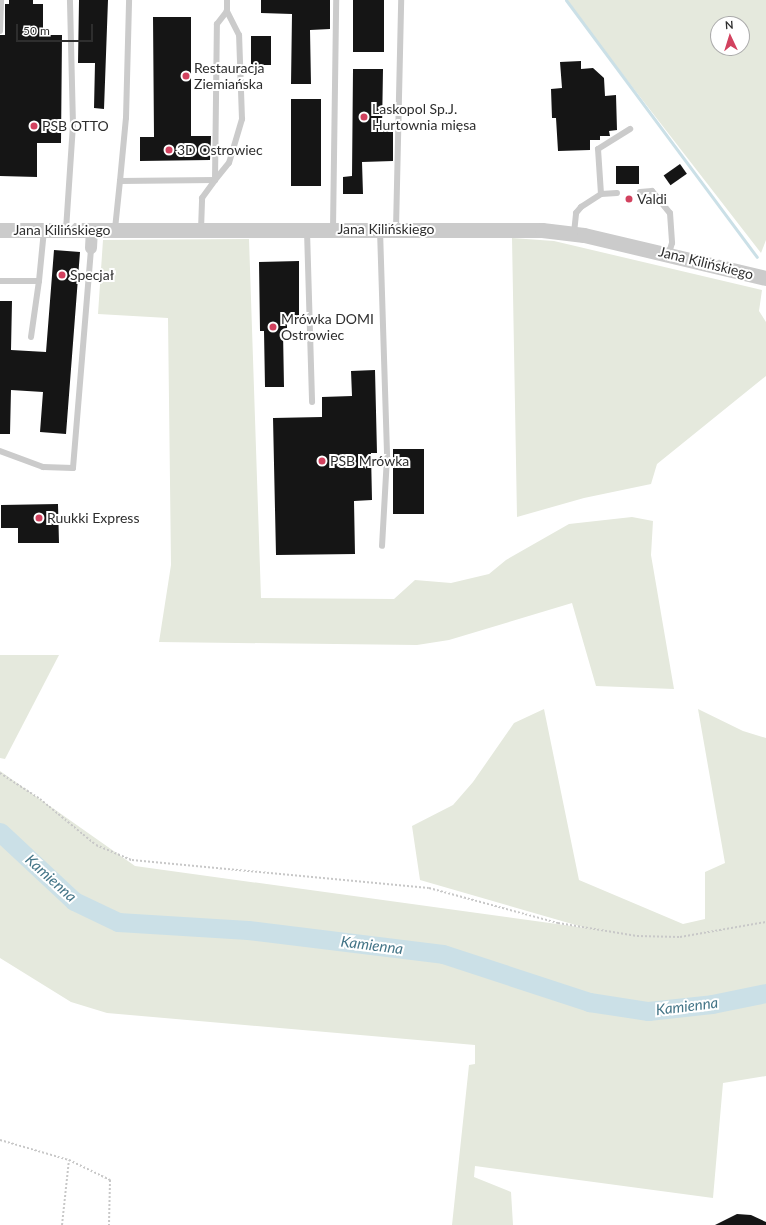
<!DOCTYPE html>
<meta charset="utf-8">
<style>
body{margin:0}
#map{position:relative;width:766px;height:1225px;overflow:hidden;background:#fff;font-family:Lato,sans-serif}
div>[style]{position:absolute}
.green>*{inset:0;background:#e5e9dd}
.stream>*{height:3px;margin:-1.5px;padding:0 1.5px;transform-origin:1.5px;border-radius:1.5px;background:#cbe0e7}
.river>*{height:19px;margin:-9.5px;padding:0 9.5px;transform-origin:9.5px;border-radius:9.5px;background:#cbe0e7}
.building>*{inset:0;background:#151515;transform-origin:0 0}
.path>*{height:2px;margin-top:-1px;transform-origin:0;background:repeating-linear-gradient(90deg,#c8c8c8 0 2px,transparent 0 4px)}
.service>*{height:6px;margin:-3px;padding:0 3px;transform-origin:3px;border-radius:3px;background:#cbcbcb}
.minor>*{height:12px;margin:-6px;padding:0 6px;transform-origin:6px;border-radius:6px;background:#cbcbcb}
.tertiary>*{height:15px;margin:-7.5px;padding:0 7.5px;transform-origin:7.5px;border-radius:7.5px;background:#cbcbcb}
.dots>*{width:11px;height:11px;translate:-50% -50%;box-sizing:border-box;border:2px solid #fff;border-radius:50%}
span{translate:-50% -50%;white-space:nowrap;text-align:center;line-height:1.15;-webkit-text-stroke:4px #fff;paint-order:stroke}
.poi-label{font-size:14px;color:#2e2e2e}
.left{translate:0 -50%;text-align:left}
.street-label{font-size:14px;color:#2e2e2e}
.water-label{font-size:15px;color:#447587;font-style:italic}
.north{position:absolute;left:710px;top:16px;width:40px;height:40px;box-sizing:border-box;background:#fff;border:1px solid #ababab;border-radius:50%;rotate:356deg;font-size:11px;font-weight:700;line-height:16px;text-align:center;color:#2e2e2e}
.north::after{content:'';display:block;margin:auto;width:14px;height:18px;background:#d2425f;clip-path:polygon(50% 0,100% 100%,50% 72%,0 100%)}
.scale{position:absolute;left:16px;top:24px;width:77px;height:18px;box-sizing:border-box;border:2px solid #2e2e2e;border-top:0;padding-left:5px;font-size:12px;line-height:14px;white-space:nowrap;color:#2e2e2e;-webkit-text-stroke:3px #fff;paint-order:stroke}
</style>
<div id="map">
<div class="green">
<i style="clip-path:polygon(evenodd,565px 0,766px 0,766px 240px,761px 253px,565px 0,718px 24px,742px 24px,742px 48px,718px 48px,718px 24px)"></i>
<i style="clip-path:polygon(512px 238px,554px 241px,762px 290px,759px 311px,766px 322px,766px 376px,657px 464px,651px 484px,584px 498px,517px 517px)"></i>
<i style="clip-path:polygon(249px 239px,261px 598px,394px 599px,415px 580px,451px 583px,489px 574px,506px 560px,569px 524px,632px 517px,653px 521px,651px 555px,674px 689px,596px 686px,572px 603px,449px 640px,417px 645px,159px 642px,171px 565px,168px 318px,98px 314px,103px 240px)"></i>
<i style="clip-path:polygon(0 655px,59px 655px,5px 759px,0 758px)"></i>
<i style="clip-path:polygon(544px 709px,579px 880px,683px 924px,705px 919px,705px 872px,725px 863px,698px 709px,743px 731px,766px 738px,766px 1076px,723px 1083px,713px 1198px,475px 1166px,474px 1177px,511px 1192px,513px 1225px,452px 1225px,469px 1065px,475px 1064px,475px 1045px,107px 1013px,71px 1002px,0 958px,0 771px,135px 866px,586px 928px,420px 880px,412px 826px,453px 805px,473px 782px,514px 723px)"></i>
</div>
<div class="stream">
<i style="left:566px;top:0;width:320px;rotate:53.4deg"></i>
</div>
<div class="river">
<i style="left:0;top:832px;width:101px;rotate:43deg"></i>
<i style="left:74px;top:901px;width:49px;rotate:25.5deg"></i>
<i style="left:118px;top:922px;width:130px;rotate:3.5deg"></i>
<i style="left:248px;top:930px;width:196px;rotate:7deg"></i>
<i style="left:443px;top:954px;width:154px;rotate:18.2deg"></i>
<i style="left:589px;top:1002px;width:60px;rotate:8.7deg"></i>
<i style="left:648px;top:1011px;width:64px;rotate:-6.2deg"></i>
<i style="left:712px;top:1004px;width:55px;rotate:-11.5deg"></i>
</div>
<div class="building">
<i style="clip-path:polygon(9px 0,33px 0,33px 4px,43px 4px,43px 35px,62px 35px,61px 143px,37px 143px,37px 177px,0 176px,0 35px,5px 35px,5px 4px,9px 4px)"></i>
<i style="clip-path:polygon(79px 0,108px 0,104px 109px,94px 108px,95px 63px,78px 63px)"></i>
<i style="clip-path:polygon(261px 0,330px 0,330px 29px,310px 30px,311px 84px,291px 84px,292px 14px,261px 13px)"></i>
<i style="left:353px;top:0;width:31px;height:52px"></i>
<i style="clip-path:polygon(153px 17px,191px 17px,191px 136px,211px 136px,210px 160px,140px 161px,140px 137px,154px 137px)"></i>
<i style="left:251px;top:36px;width:20px;height:29px"></i>
<i style="clip-path:polygon(581px 61px,581px 69px,593px 68px,604px 78px,605px 96px,616px 95px,617px 130px,609px 131px,610px 136px,600px 136px,600px 140px,590px 140px,590px 150px,558px 151px,556px 118px,552px 118px,551px 89px,562px 88px,560px 62px)"></i>
<i style="clip-path:polygon(353px 69px,383px 69px,382px 130px,393px 130px,393px 161px,362px 162px,363px 194px,343px 194px,343px 177px,352px 176px)"></i>
<i style="left:291px;top:99px;width:30px;height:87px"></i>
<i style="left:680px;top:164px;width:12px;height:20px;rotate:55deg"></i>
<i style="left:616px;top:166px;width:23px;height:18px"></i>
<i style="clip-path:polygon(54px 250px,80px 252px,66px 434px,40px 432px,43px 392px,11px 390px,10px 434px,0 434px,0 301px,12px 301px,11px 350px,46px 352px)"></i>
<i style="clip-path:polygon(299px 261px,299px 317px,287px 317px,287px 331px,283px 331px,284px 387px,265px 387px,264px 331px,260px 331px,259px 262px)"></i>
<i style="clip-path:polygon(375px 370px,377px 453px,371px 453px,372px 500px,354px 501px,355px 554px,276px 555px,273px 418px,322px 417px,322px 397px,352px 396px,351px 371px)"></i>
<i style="left:393px;top:449px;width:31px;height:65px"></i>
<i style="clip-path:polygon(58px 504px,59px 543px,18px 543px,18px 528px,1px 528px,1px 505px)"></i>
<i style="clip-path:polygon(737px 1214px,751px 1215px,766px 1222px,766px 1225px,715px 1225px)"></i>
</div>
<div class="path">
<i style="left:0;top:773px;width:48px;rotate:33deg"></i>
<i style="left:40px;top:799px;width:72px;rotate:39.4deg"></i>
<i style="left:96px;top:845px;width:39px;rotate:23deg"></i>
<i style="left:132px;top:860px;width:298px;rotate:5.4deg"></i>
<i style="left:429px;top:888px;width:134px;rotate:15.2deg"></i>
<i style="left:558px;top:923px;width:80px;rotate:9.3deg"></i>
<i style="left:637px;top:936px;width:43px;rotate:1.3deg"></i>
<i style="left:680px;top:937px;width:87px;rotate:-9.9deg"></i>
<i style="left:0;top:1140px;width:72px;rotate:16.2deg"></i>
<i style="left:69px;top:1160px;width:46px;rotate:26deg"></i>
<i style="left:110px;top:1180px;width:45px;rotate:91.3deg"></i>
<i style="left:62px;top:1225px;width:65px;rotate:-83.9deg"></i>
</div>
<div class="service">
<i style="left:0;top:31px;width:31px;rotate:-88deg"></i>
<i style="left:120px;top:181px;width:63px;rotate:-84.6deg"></i>
<i style="left:126px;top:118px;width:118px;rotate:-88.5deg"></i>
<i style="left:640px;top:192px;width:12px;rotate:-5deg"></i>
<i style="left:652px;top:191px;width:28px;rotate:51deg"></i>
<i style="left:670px;top:213px;width:30px;rotate:86deg"></i>
<i style="left:672px;top:243px;width:10px;rotate:107deg"></i>
<i style="left:601px;top:194px;width:45px;rotate:-93.8deg"></i>
<i style="left:598px;top:149px;width:38px;rotate:-32deg"></i>
<i style="left:115px;top:229px;width:48px;rotate:-84.1deg"></i>
<i style="left:120px;top:181px;width:95px;rotate:-0.6deg"></i>
<i style="left:215px;top:180px;width:22px;rotate:-51deg"></i>
<i style="left:229px;top:163px;width:46px;rotate:-73.5deg"></i>
<i style="left:242px;top:119px;width:84px;rotate:-92deg"></i>
<i style="left:239px;top:35px;width:27px;rotate:-117deg"></i>
<i style="left:333px;top:229px;width:229px;rotate:-89.2deg"></i>
<i style="left:396px;top:229px;width:229px;rotate:-88.7deg"></i>
<i style="left:66px;top:230px;width:105px;rotate:-86.2deg"></i>
<i style="left:73px;top:125px;width:125px;rotate:-91.4deg"></i>
<i style="left:201px;top:230px;width:32px;rotate:-88deg"></i>
<i style="left:202px;top:198px;width:22px;rotate:-54deg"></i>
<i style="left:215px;top:180px;width:156px;rotate:-89.3deg"></i>
<i style="left:217px;top:24px;width:16px;rotate:-52deg"></i>
<i style="left:227px;top:11px;width:11px;rotate:-90deg"></i>
<i style="left:380px;top:230px;width:227px;rotate:88.2deg"></i>
<i style="left:387px;top:457px;width:89px;rotate:93.2deg"></i>
<i style="left:307px;top:231px;width:171px;rotate:88.3deg"></i>
<i style="left:574px;top:233px;width:20px;rotate:-84deg"></i>
<i style="left:576px;top:213px;width:8px;rotate:-50deg"></i>
<i style="left:581px;top:207px;width:24px;rotate:-33deg"></i>
<i style="left:601px;top:194px;width:16px;rotate:-4deg"></i>
<i style="left:0;top:281px;width:39px"></i>
<i style="left:39px;top:281px;width:51px;rotate:-84.4deg"></i>
<i style="left:31px;top:337px;width:57px;rotate:-81.9deg"></i>
<i style="left:0;top:451px;width:46px;rotate:20.4deg"></i>
<i style="left:43px;top:467px;width:30px;rotate:2deg"></i>
<i style="left:73px;top:468px;width:221px;rotate:-85.3deg"></i>
</div>
<div class="minor">
<i style="left:91px;top:248px;width:19px;rotate:-87deg"></i>
</div>
<div class="tertiary">
<i style="left:0;top:230px;width:542px"></i>
<i style="left:542px;top:230px;width:42px;rotate:6.8deg"></i>
<i style="left:584px;top:235px;width:187px;rotate:13.3deg"></i>
</div>
<div class="dots">
<i style="left:186px;top:76px;background:#d2425f"></i>
<i style="left:364px;top:117px;background:#d2425f"></i>
<i style="left:34px;top:126px;background:#d2425f"></i>
<i style="left:169px;top:150px;background:#d2425f"></i>
<i style="left:629px;top:199px;background:#d2425f"></i>
<i style="left:62px;top:275px;background:#d2425f"></i>
<i style="left:273px;top:327px;background:#d2425f"></i>
<i style="left:322px;top:461px;background:#d2425f"></i>
<i style="left:39px;top:518px;background:#d2425f"></i>
</div>
<div class="poi-label">
<span class="left" style="left:194px;top:76px">Restauracja<br>Ziemiańska</span>
<span class="left" style="left:372px;top:117px">Laskopol Sp.J.<br>Hurtownia mięsa</span>
<span class="left" style="left:42px;top:126px">PSB OTTO</span>
<span class="left" style="left:177px;top:150px">3D Ostrowiec</span>
<span class="left" style="left:637px;top:199px">Valdi</span>
<span class="left" style="left:70px;top:275px">Specjał</span>
<span class="left" style="left:281px;top:327px">Mrówka DOMI<br>Ostrowiec</span>
<span class="left" style="left:330px;top:461px">PSB Mrówka</span>
<span class="left" style="left:47px;top:518px">Ruukki Express</span>
</div>
<div class="street-label">
<span style="left:386px;top:229px">Jana Kilińskiego</span>
<span style="left:62px;top:230px">Jana Kilińskiego</span>
<span style="left:706px;top:263px;rotate:14deg">Jana Kilińskiego</span>
</div>
<div class="water-label">
<span style="left:51px;top:878px;rotate:42deg">Kamienna</span>
<span style="left:372px;top:945px;rotate:7deg">Kamienna</span>
<span style="left:687px;top:1006px;rotate:-7deg">Kamienna</span>
</div>
<div class="north">N</div>
<div class="scale">50 m</div>
</div>
